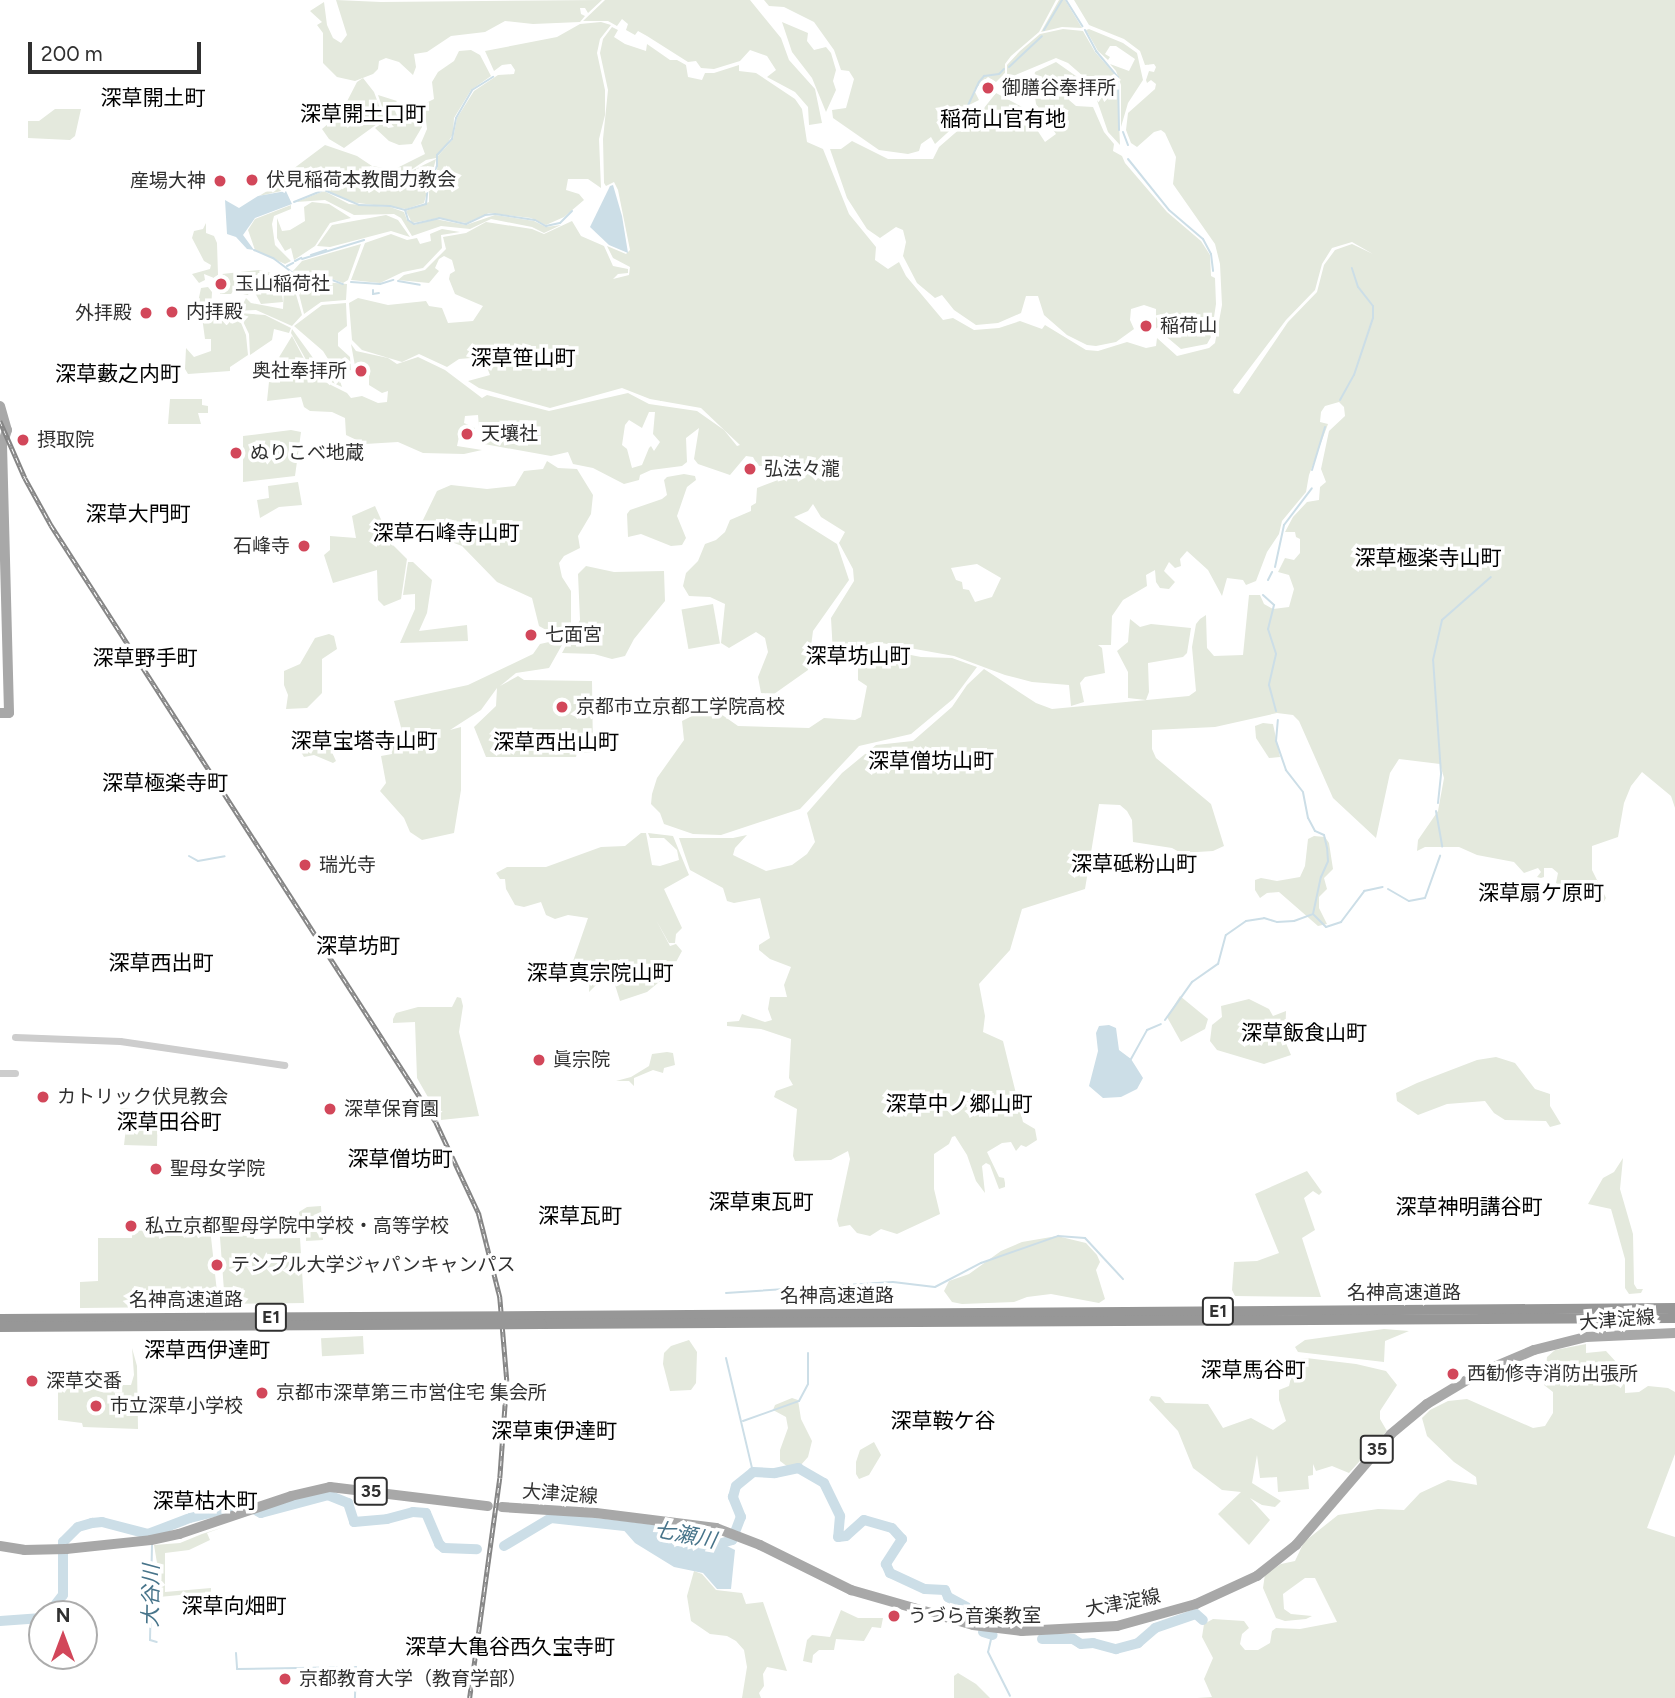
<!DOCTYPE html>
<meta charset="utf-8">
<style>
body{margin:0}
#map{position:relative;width:1675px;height:1698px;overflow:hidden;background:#fff;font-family:Figtree,"Noto Sans JP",sans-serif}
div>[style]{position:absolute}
.green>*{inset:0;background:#e4e9dd;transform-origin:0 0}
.water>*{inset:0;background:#ccdee7}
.stream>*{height:2px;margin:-1px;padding:0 1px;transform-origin:1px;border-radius:1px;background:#ccdee7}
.river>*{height:10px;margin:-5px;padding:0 5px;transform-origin:5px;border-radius:5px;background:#ccdee7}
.minor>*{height:7px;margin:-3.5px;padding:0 3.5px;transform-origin:3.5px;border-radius:3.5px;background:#cdcdcd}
.major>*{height:10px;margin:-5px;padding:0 5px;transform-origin:5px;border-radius:5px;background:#a8a8a8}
.highway>*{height:10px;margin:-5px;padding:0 5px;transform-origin:5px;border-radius:5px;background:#979797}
.rail>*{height:4.5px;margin-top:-2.25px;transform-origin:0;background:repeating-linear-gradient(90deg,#fff 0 5px,#858585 0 10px);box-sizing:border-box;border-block:2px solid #858585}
.highway-bridge>*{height:10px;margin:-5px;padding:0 5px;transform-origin:5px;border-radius:5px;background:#979797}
.dots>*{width:19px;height:19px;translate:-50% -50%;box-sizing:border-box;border:4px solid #fff;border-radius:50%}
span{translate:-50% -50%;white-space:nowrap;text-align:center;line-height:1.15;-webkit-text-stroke:7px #fff;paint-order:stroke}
.shield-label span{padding:2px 5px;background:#fff;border:2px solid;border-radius:5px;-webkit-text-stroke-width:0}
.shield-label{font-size:18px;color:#303030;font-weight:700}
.poi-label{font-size:19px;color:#303030}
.left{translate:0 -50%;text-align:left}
.right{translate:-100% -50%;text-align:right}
.street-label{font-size:19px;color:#303030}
.neighbourhood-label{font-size:21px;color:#000}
.water-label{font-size:21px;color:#47748a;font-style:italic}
.north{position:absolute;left:28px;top:1600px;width:70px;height:70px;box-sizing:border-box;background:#fff;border:2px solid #acacac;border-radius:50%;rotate:0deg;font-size:19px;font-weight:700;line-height:28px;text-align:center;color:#303030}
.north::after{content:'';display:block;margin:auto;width:24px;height:32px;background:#d2475a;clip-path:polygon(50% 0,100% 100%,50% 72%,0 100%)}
.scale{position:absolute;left:28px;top:42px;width:173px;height:32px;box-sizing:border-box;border:4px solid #303030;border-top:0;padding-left:9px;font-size:21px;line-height:24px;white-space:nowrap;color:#303030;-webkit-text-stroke:5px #fff;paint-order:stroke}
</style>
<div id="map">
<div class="green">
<i style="clip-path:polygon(336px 0,381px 2px,602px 0,588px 13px,585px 8px,580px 8px,581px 14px,585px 16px,580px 22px,533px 24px,505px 21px,485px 32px,451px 36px,427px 52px,414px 54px,416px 67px,413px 75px,399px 62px,386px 58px,379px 61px,378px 69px,373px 74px,355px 81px,337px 77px,323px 63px,323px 33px,317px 25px,322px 22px,310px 11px,324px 2px,327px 25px,333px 38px,341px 43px,347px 35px)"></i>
<i style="clip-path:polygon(605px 0,750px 0,781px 38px,789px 60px,815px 89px,822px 123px,809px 125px,808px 107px,795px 92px,767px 77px,776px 70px,767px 56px,750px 50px,740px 61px,714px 69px,701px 68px,696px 61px,688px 62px,647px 36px,638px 31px,635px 35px,626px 30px,628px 24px,622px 19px,617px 26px,608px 21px,583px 21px)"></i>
<i style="clip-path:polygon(764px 0,1056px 0,1039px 32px,1011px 56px,1005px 64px,1005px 73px,996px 82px,988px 77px,974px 90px,979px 100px,967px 106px,969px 113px,935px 144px,931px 137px,921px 144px,919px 151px,908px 154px,879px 150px,833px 118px,832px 110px,846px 108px,854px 79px,849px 71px,841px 70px,834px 50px,814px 22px,784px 7px,769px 6px)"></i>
<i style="clip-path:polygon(1059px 0,1065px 0,1082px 28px,1062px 27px,1041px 32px)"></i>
<i style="clip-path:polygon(evenodd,1074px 0,1675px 0,1675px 808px,1671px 796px,1642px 772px,1631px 786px,1624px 803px,1618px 837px,1592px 846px,1592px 870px,1606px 898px,1603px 903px,1596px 904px,1592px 892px,1572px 894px,1556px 883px,1558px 873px,1552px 868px,1544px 868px,1544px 877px,1541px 878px,1537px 877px,1541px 872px,1538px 868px,1524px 873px,1514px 862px,1477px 855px,1459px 847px,1425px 847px,1417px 851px,1418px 840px,1438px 811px,1444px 778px,1440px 764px,1399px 759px,1390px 773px,1376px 838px,1333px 798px,1299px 721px,1293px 715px,1277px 713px,1215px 727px,1152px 730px,1152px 749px,1156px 758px,1211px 804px,1224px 846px,1213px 851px,1181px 853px,1172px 848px,1133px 842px,1132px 820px,1127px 811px,1120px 805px,1099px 804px,1085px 889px,1022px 909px,1010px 950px,979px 984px,985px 1016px,983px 1032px,1003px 1041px,1023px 1122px,1035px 1129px,1037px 1140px,1026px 1147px,1021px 1145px,1016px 1151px,1011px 1142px,1002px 1143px,987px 1152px,999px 1177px,1004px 1178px,1005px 1183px,1005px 1187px,999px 1189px,990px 1165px,986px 1163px,982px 1166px,985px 1193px,976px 1181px,967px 1155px,955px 1136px,952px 1137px,949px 1144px,934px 1154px,934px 1189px,940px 1214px,897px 1234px,881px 1229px,870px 1236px,857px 1233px,850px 1225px,839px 1227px,837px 1220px,850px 1159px,848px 1151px,831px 1160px,795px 1161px,793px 1156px,797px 1109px,774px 1097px,776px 1091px,793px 1085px,789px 1078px,791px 1039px,761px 1029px,727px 1026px,727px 1022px,739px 1021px,742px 1014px,765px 1022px,772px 1020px,768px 1009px,770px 997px,787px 997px,784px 985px,791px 967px,770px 959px,759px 950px,759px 945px,770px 938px,760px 898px,734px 903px,727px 901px,723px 888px,690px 870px,679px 838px,733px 838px,747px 835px,735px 848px,733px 855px,766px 871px,792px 865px,807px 854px,815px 842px,807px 813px,842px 773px,876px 745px,913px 741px,952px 707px,967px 685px,984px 669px,1036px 703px,1052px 709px,1189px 696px,1196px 691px,1192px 647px,1196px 624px,1200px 619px,1206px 615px,1207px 648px,1214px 656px,1243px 655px,1249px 595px,1260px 595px,1264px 604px,1273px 609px,1289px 607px,1294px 589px,1289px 575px,1278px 572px,1285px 558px,1294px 560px,1300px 553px,1300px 539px,1296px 537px,1295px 532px,1285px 532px,1293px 517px,1307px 502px,1319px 500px,1320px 487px,1326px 482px,1321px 469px,1329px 431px,1345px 416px,1344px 407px,1339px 402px,1325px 406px,1321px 412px,1320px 422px,1328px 424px,1309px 475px,1306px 492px,1282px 521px,1279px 534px,1267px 552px,1256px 581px,1246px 585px,1243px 580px,1227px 578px,1222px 596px,1208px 570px,1187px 551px,1180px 559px,1181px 566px,1175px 568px,1169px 562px,1164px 571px,1175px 582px,1169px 589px,1160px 588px,1156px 582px,1155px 570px,1146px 575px,1147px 586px,1123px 600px,1112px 616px,1111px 645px,1098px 645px,1102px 648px,1105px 673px,1085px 677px,1080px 683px,1084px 702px,1071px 706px,1069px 685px,1032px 682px,1005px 675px,954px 656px,876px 642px,833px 654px,831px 618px,854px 581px,853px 569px,839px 543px,845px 532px,821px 517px,813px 504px,808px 511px,794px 517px,837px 544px,849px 580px,813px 631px,808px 670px,774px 694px,761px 693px,758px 677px,768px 652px,765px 638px,756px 632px,729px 648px,721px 643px,725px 604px,710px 597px,689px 596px,683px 586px,686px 573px,698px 561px,705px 544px,716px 540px,725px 532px,730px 520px,751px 511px,751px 506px,756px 503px,757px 488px,778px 480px,788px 470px,783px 465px,758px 466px,753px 457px,746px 456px,730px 475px,698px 464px,694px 459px,699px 428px,686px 438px,687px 462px,682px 466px,651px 470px,640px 475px,639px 480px,624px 484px,593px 468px,573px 464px,568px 452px,551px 456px,484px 444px,484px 433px,479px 427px,478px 415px,465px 416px,464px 423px,475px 428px,474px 433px,460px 432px,457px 446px,482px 450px,464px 454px,423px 453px,398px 442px,365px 444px,346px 435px,345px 418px,332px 412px,310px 411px,304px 407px,301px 397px,267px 401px,270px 372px,292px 336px,313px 376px,347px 393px,351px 398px,362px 396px,378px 403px,387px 402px,388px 391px,382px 393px,369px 385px,369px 366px,355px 366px,351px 344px,356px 351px,388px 358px,397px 364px,418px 357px,445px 370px,482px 398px,487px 395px,549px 411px,628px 393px,649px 404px,697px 411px,724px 430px,737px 446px,740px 445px,701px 408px,650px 399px,622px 388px,550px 408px,479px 388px,468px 381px,490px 375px,483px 357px,459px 359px,447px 367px,419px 354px,402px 362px,362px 350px,352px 340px,349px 303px,358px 298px,388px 305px,426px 301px,429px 306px,442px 308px,448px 323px,473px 321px,483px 306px,455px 294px,449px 279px,450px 274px,455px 271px,452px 260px,444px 256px,439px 259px,435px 268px,439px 271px,429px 283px,398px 280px,404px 275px,425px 270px,446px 249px,443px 237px,466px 233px,486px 222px,532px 229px,544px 234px,572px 221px,581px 236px,604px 246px,613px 266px,628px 269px,628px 273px,618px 274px,613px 279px,629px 275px,630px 267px,613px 258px,607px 246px,626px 254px,630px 250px,618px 190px,614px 182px,606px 186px,604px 183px,603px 139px,608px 90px,600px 53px,603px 39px,612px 27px,618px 30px,614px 37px,625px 44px,646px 51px,647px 44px,670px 60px,677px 60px,686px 65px,688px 77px,702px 80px,705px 73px,714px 73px,739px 65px,739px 71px,756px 73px,795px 99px,802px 109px,807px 142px,823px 149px,849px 214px,876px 247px,875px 260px,888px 269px,899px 262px,906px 276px,943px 320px,953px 318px,974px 330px,999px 328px,1020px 321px,1042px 329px,1045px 325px,1086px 350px,1098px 351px,1127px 342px,1146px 348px,1156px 346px,1157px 338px,1177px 356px,1209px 348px,1215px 343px,1222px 305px,1220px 264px,1215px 244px,1173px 184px,1176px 157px,1165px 133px,1161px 130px,1154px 132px,1137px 147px,1131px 143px,1126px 130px,1128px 113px,1155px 89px,1156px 84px,1151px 80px,1147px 83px,1146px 80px,1149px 71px,1154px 72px,1156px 67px,1154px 64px,1145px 65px,1140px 51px,1124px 39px,1089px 25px,1074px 0,1352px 242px,1373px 254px,1352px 244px,1335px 250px,1324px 265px,1317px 292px,1288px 322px,1239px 394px,1234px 393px,1233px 390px,1286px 320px,1315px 290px,1322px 264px,1332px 248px,1352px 242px,1074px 0,649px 412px,655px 412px,653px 434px,660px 442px,654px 451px,651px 446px,649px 448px,642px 465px,632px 468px,627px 449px,622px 445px,625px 425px,629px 420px,642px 428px,649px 412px,1074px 0,977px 564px,1001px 578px,992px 597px,975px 602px,969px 590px,963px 589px,962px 582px,956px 580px,951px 568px,977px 564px)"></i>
<i style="clip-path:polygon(601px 22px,611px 25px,600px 39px,597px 53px,605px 90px,605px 115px,599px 139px,601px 188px,588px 179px,568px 179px,566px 190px,579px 194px,584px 200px,564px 217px,546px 225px,531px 218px,489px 213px,466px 223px,439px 218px,412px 223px,406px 211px,429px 202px,429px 186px,437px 171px,438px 156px,453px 139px,457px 118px,474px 91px,498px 75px,514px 74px,515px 70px,511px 64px,502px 65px,494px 71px,485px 51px,557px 37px,580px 24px)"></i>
<i style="clip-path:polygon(782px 22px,808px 33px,807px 41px,814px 50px,826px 47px,831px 53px,836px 70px,833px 81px,836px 90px,826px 112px,812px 78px,792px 52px)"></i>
<i style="clip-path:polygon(1063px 29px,1083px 31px,1095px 52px,1117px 77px,1120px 145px,1108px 132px,1091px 83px,1068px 63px,1056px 58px,1001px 81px,1007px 74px,1007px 65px,1020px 51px,1040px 34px)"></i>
<i style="clip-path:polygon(1089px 29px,1123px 43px,1137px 53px,1143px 80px,1128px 103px,1121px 127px,1121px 85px,1116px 71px,1110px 64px,1129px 71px,1135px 59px,1116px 46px,1110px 46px,1105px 54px,1110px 57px,1108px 60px,1098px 51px,1086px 30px)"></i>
<i style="clip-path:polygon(471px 50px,480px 55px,491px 76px,471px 90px,454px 118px,453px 134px,444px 149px,436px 158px,426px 160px,405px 174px,436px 159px,424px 203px,406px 209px,350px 202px,324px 189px,318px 177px,305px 182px,300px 175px,292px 180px,295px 186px,286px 190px,259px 196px,277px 185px,281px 178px,325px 145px,357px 156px,372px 166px,378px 176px,384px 178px,399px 176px,379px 175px,373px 166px,393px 170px,425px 154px,421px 143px,427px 129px,424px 104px,434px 99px,432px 82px,438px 72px,454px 61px,459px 51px)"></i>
<i style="clip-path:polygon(1056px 62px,1083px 81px,1070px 93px,1069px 100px,1076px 106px,1093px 107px,1104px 132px,1114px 144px,1113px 151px,1122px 156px,1125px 163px,1167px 212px,1201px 241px,1210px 255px,1211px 276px,1215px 278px,1216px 304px,1211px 337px,1207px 344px,1181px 349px,1156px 328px,1156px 309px,1144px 305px,1131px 309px,1130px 320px,1134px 329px,1116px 342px,1096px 346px,1087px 345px,1067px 335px,1044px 315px,1038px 296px,1026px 296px,1021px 313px,998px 323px,976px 325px,954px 310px,942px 295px,935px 298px,917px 283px,903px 256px,906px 242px,903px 230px,896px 227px,880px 238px,867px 229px,847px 198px,830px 149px,841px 149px,852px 141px,888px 159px,933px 159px,939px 147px,970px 120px,976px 118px,982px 120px,987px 116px,984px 108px,996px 93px,1022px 107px,1045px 142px,1056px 134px,1036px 104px,1033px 83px,1035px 72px)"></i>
<i style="clip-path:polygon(363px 78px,374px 92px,384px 119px,344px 148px,329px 139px,322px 129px,341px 113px,357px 82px)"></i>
<i style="clip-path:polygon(378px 95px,397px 101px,393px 106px,400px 123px,408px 122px,415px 110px,413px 104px,418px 106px,422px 127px,412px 144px,399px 145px,389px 141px,375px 128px,384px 122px,388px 128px,394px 127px,386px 118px)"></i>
<i style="clip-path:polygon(55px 109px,81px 109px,75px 136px,70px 140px,28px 138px,28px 121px,39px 121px)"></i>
<i style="clip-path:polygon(324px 191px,349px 204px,390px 207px,404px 212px,407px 220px,414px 225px,435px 219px,466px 225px,495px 215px,534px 221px,546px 227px,561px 225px,544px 233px,532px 227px,491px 219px,470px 229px,441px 226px,412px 236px,401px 218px,394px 214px,354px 215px,325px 200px,296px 202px)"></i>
<i style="clip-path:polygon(312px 202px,329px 204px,351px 218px,330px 223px,315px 246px,294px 260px,291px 248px,285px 251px,277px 238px,277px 218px,282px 231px,290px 230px,305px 221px,304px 207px)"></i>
<i style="clip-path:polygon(291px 205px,291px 209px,274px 216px,272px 224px,275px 245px,291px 261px,285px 264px,255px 250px,248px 230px,255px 219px)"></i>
<i style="clip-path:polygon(386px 215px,398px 220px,410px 237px,391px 231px,330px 247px,317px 246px,332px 225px)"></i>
<i style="clip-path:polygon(206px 223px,206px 233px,214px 236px,217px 243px,218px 275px,214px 278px,204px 274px,205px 280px,199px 283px,192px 274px,210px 269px,211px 265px,204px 261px,192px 238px,194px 231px,203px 229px)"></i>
<i style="clip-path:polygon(442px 229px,460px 232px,441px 235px,442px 248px,423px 268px,403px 272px,380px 283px,351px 280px,365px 243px,391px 234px,407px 240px,417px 238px,420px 244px,431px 241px,430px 234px)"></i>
<i style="clip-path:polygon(361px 244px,348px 280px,343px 283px,327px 277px,302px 278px,293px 271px,302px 261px)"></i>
<i style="clip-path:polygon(259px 270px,279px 275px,295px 291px,302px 315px,292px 326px,256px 310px,235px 311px,234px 305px,243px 304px,246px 298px,251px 303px,283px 309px,284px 288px,269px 281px,264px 273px,258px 273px,252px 286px,258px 281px,281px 287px,283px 302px,261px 304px,252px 287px,248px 295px,243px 294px,242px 288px,236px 288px,231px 294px,220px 294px,220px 288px,229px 284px,228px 278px,222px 274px)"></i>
<i style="clip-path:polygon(291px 272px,301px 280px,347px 284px,346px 300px,321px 302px,304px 314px,298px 290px,287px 276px)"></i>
<i style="clip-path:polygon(208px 287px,212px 292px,211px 311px,216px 311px,217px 306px,226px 300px,231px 303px,233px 313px,237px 313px,246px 335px,248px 355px,230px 367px,230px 371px,188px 374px,185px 369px,186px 348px,194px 357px,211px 351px,211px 339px,205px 339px,202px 317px,198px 316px,197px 307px,201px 288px)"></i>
<i style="clip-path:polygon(346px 303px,347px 326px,338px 333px,338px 346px,350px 357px,351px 370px,347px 371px,335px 370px,323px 351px,294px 326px,322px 305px)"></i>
<i style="clip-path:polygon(239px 313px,265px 315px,291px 328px,289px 333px,274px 329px,272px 340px,250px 355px,249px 334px)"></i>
<i style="clip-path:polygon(292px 329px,316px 362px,329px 372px,338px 375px,342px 387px,314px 374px,291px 333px)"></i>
<i style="clip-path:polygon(170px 399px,202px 399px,202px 405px,208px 406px,208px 413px,198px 413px,201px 424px,168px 424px)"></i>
<i style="clip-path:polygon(291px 430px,301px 432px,295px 476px,243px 482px,243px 436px)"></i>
<i style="clip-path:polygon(547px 461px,558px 468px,577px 469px,593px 495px,591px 514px,578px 536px,580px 548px,564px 556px,559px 563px,562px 577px,571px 591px,571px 629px,549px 668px,516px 673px,500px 686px,518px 676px,524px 680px,592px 681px,593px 752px,577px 753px,576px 757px,486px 757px,474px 727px,496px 706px,497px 688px,481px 710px,450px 730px,461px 727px,461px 790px,454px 833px,422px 840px,410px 832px,404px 818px,380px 791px,386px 783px,381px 756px,392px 754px,390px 740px,403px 735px,394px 701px,468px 685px,533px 654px,540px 644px,549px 642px,548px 631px,539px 626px,532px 598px,497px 582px,462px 546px,441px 538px,405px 536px,401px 529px,405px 524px,422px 522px,437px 491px,451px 485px,487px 489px,515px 486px,524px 471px,543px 469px)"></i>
<i style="clip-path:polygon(684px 474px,695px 476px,696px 480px,687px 487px,677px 516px,686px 538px,682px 545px,671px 546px,641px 534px,628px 537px,627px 514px,630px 510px,662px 499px,667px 495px,664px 480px,667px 477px)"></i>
<i style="clip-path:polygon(298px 482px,302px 505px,279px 507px,260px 518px,257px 500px,269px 498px,268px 486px)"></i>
<i style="clip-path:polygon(375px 506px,392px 544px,407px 559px,401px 599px,384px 606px,378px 600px,377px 570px,333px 583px,324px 555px,330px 550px,330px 536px,356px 538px,352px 516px)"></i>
<i style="clip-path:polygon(408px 562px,413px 562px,432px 580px,427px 613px,419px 631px,467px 625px,468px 641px,400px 643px,415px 609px,415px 594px,403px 595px)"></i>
<i style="clip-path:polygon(586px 566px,614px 572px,664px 571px,665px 601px,634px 639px,625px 656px,612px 659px,594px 654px,562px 653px,580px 620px,578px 574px)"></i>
<i style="left:713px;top:604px;width:40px;height:32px;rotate:80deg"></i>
<i style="clip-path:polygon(1130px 619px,1140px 627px,1151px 624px,1191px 628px,1187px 653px,1183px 657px,1148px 663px,1149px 692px,1146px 700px,1128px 698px,1128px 672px,1117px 651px,1128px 642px)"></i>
<i style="clip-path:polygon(329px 634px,334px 636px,337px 649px,322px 659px,322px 693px,307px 708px,286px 709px,288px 695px,284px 685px,284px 671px,300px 664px,315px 638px)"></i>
<i style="clip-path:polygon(875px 648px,921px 657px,952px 658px,977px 667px,953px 699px,911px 734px,859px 746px,800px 809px,721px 835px,693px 834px,664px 824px,660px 813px,651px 804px,652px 794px,657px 778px,684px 740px,682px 721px,702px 711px,718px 712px,738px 726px,809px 728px,824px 718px,855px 720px,861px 717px,867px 686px,858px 680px,858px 657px)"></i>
<i style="clip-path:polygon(1263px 723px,1273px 724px,1280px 757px,1269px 758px,1256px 738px,1255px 726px)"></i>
<i style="clip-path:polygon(330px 736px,330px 748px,336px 761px,333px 763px,314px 755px,304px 757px,295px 742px)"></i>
<i style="clip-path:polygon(641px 833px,646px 833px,652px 865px,660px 866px,679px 860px,677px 850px,664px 838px,650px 838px,648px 833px,673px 836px,689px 875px,664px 889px,682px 928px,676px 934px,675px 943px,669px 943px,656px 920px,670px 946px,676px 944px,682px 951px,670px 973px,647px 992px,620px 1001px,615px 985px,600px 981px,589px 992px,590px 977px,571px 967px,588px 918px,568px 915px,555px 919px,546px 915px,541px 902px,524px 907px,515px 905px,506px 889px,505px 879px,500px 879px,496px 873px,507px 867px,546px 867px,601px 847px,625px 846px)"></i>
<i style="clip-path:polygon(1314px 836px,1325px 837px,1329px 843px,1333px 869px,1324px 878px,1327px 889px,1319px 897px,1319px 908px,1327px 924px,1318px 926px,1279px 892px,1267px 893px,1260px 898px,1255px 890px,1255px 880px,1261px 878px,1277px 881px,1300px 877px,1305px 866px,1308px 839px)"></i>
<i style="clip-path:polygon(1180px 996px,1208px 1019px,1205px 1029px,1181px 1042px,1167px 1017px)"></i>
<i style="clip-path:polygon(457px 997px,461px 998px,463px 1006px,459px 1032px,479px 1116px,441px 1120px,417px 1078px,415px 1022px,393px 1023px,393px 1019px,396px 1013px,418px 1007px,452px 1007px)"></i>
<i style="clip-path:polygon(1249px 999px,1269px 1009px,1273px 1016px,1286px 1011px,1285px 1041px,1291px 1055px,1264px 1064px,1217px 1050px,1210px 1041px,1212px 1025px,1222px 1017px,1221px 1006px)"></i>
<i style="clip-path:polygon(667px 1052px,673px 1053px,675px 1065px,664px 1068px,663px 1073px,653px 1070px,634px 1078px,634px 1086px,629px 1081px,616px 1081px,631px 1077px,649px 1066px,652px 1054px)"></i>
<i style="clip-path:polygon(1496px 1057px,1515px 1063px,1535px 1089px,1550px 1094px,1550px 1106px,1561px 1124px,1550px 1127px,1546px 1121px,1505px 1120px,1494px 1113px,1485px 1101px,1447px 1104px,1418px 1115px,1397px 1101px,1396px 1093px,1417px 1083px,1477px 1060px)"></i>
<i style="clip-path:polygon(154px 1107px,158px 1107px,157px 1146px,124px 1145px,126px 1128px,121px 1123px,120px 1108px,153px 1111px)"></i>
<i style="clip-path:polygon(1623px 1158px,1620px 1189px,1633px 1234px,1634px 1284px,1637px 1289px,1643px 1289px,1641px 1293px,1629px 1294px,1625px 1288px,1625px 1259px,1611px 1209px,1588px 1204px,1603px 1178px,1614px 1172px)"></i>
<i style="clip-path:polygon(1307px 1171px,1322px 1192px,1319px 1195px,1313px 1191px,1304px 1198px,1315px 1230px,1302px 1238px,1321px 1297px,1235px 1296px,1232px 1290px,1234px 1262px,1257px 1261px,1279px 1253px,1255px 1194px)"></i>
<i style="clip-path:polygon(321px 1206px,323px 1240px,306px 1241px,306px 1230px,299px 1230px,299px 1212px,307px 1207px)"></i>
<i style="clip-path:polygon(219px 1224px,252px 1224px,254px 1239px,300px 1238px,304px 1303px,225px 1304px)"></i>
<i style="clip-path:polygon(201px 1226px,210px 1228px,217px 1292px,214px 1297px,197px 1303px,180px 1303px,180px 1307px,80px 1308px,80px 1282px,98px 1281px,98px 1238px,132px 1238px,132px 1232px,136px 1231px)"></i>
<i style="clip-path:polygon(1057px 1236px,1086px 1243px,1097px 1255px,1100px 1262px,1096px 1270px,1105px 1299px,1099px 1303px,1051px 1294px,1027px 1297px,1014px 1302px,962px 1304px,952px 1302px,944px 1291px,949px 1281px,969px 1274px,1001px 1251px,1022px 1242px)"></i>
<i style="clip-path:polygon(1384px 1329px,1409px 1331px,1385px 1341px,1384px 1362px,1298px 1352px,1295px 1347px,1305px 1340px)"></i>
<i style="left:363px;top:1336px;width:18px;height:42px;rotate:87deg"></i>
<i style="clip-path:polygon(689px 1340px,697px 1352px,696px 1383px,691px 1390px,670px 1391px,663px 1364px,664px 1353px,671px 1346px)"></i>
<i style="clip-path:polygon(1586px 1344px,1586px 1353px,1606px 1351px,1617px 1363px,1625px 1381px,1625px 1393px,1639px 1392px,1648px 1386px,1668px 1388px,1675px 1392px,1675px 1454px,1647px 1528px,1675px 1537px,1675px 1698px,1197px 1698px,1212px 1697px,1204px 1679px,1213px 1658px,1202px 1637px,1204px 1624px,1213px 1619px,1244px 1621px,1249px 1628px,1242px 1634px,1240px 1644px,1245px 1650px,1258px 1650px,1270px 1643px,1272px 1631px,1276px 1628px,1300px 1629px,1337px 1622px,1315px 1578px,1305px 1578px,1283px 1594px,1284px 1609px,1291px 1614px,1312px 1616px,1306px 1619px,1285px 1621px,1276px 1618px,1263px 1588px,1265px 1574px,1281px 1564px,1295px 1561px,1304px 1542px,1338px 1515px,1378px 1509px,1404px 1510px,1420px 1493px,1448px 1480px,1477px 1485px,1476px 1477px,1454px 1462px,1427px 1436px,1422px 1418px,1430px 1410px,1448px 1401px,1467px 1399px,1533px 1428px,1545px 1426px,1553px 1413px,1553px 1392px,1544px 1385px,1547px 1357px,1555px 1350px)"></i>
<i style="clip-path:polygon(132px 1348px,137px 1366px,138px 1429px,83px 1427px,82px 1423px,58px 1420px,58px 1385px,131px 1385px,134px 1375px)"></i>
<i style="clip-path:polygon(1306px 1358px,1356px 1364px,1386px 1371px,1397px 1385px,1380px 1411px,1380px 1419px,1387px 1431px,1349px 1473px,1332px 1466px,1316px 1471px,1313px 1464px,1313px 1475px,1308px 1476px,1309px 1489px,1278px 1492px,1277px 1477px,1260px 1478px,1257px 1455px,1252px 1483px,1281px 1501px,1275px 1507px,1262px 1505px,1250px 1498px,1270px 1520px,1249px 1545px,1218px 1514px,1241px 1492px,1222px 1490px,1193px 1468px,1178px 1431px,1149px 1400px,1151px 1396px,1160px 1397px,1165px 1403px,1208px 1404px,1223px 1428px,1251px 1418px,1273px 1430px,1286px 1421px,1279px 1400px,1279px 1390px,1289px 1386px,1295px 1360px)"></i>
<i style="clip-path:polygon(792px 1398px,798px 1400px,801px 1419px,812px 1441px,808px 1457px,800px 1466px,788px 1467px,780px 1461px,780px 1450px,788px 1428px,786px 1417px,773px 1410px,775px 1405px)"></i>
<i style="clip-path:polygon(874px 1442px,881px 1455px,869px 1475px,859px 1479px,856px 1474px,856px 1462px,860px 1450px)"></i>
<i style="clip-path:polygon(224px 1527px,207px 1533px,210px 1540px,189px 1550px,165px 1553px,165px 1592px,211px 1588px,211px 1592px,159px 1597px,155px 1629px,158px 1569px,154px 1545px,180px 1543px,202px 1534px)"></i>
<i style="clip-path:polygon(694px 1571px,702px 1574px,716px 1590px,742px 1593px,746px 1604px,763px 1602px,787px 1671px,767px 1667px,763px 1674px,764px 1686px,759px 1693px,761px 1698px,742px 1698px,747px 1667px,744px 1650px,736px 1641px,727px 1636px,710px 1634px,691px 1621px,687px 1596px)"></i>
<i style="clip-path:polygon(841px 1610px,858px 1618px,883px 1618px,881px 1628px,872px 1627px,864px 1641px,836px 1639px,834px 1650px,819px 1650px,813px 1655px,812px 1663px,803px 1661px,807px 1640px,812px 1635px,830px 1637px)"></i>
<i style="clip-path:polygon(958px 1673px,976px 1684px,990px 1698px,954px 1698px,954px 1676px)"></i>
</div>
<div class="water">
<i style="clip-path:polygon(613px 185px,622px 216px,628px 253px,609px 245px,590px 227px,610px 186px)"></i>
<i style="clip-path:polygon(286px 191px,292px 204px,255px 218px,243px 235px,254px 250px,247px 249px,236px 237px,227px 234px,225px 200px,239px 208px,258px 196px)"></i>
<i style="clip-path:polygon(1109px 1025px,1116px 1028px,1119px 1050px,1131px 1059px,1143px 1078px,1137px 1089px,1121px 1097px,1103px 1098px,1089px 1086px,1098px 1051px,1096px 1033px,1099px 1026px)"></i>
<i style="clip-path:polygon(621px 1521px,692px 1529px,715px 1539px,724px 1538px,727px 1546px,735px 1550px,731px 1589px,717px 1589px,703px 1573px,674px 1567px,635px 1543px,620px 1526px)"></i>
</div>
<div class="stream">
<i style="left:1066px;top:0;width:31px;rotate:58deg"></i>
<i style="left:1044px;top:30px;width:35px;rotate:-59deg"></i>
<i style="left:1085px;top:30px;width:24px;rotate:62deg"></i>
<i style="left:1096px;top:51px;width:34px;rotate:50deg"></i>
<i style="left:1118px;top:77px;width:53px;rotate:88.9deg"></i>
<i style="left:1009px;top:67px;width:45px;rotate:-43.2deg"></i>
<i style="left:964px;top:114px;width:35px;rotate:-65deg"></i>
<i style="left:979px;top:82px;width:8px;rotate:-50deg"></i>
<i style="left:984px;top:76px;width:15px;rotate:-8deg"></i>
<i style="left:999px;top:74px;width:7px;rotate:-45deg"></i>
<i style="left:1123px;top:132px;width:14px;rotate:69deg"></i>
<i style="left:1128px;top:159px;width:65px;rotate:51.2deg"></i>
<i style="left:1169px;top:210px;width:45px;rotate:40.5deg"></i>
<i style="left:1203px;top:239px;width:17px;rotate:62deg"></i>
<i style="left:1211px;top:254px;width:17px;rotate:83deg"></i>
<i style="left:294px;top:202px;width:32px;rotate:-22deg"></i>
<i style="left:324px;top:190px;width:38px;rotate:23deg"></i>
<i style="left:359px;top:205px;width:31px;rotate:2deg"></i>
<i style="left:390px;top:206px;width:16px;rotate:15deg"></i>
<i style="left:405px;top:210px;width:22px;rotate:-16deg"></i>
<i style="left:426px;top:204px;width:18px;rotate:-84deg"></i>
<i style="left:428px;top:186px;width:22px;rotate:-66deg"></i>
<i style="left:437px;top:166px;width:11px;rotate:-90deg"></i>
<i style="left:437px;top:155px;width:22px;rotate:-47deg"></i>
<i style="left:452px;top:139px;width:21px;rotate:-79deg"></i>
<i style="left:456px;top:118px;width:32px;rotate:-60deg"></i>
<i style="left:472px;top:90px;width:25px;rotate:-32deg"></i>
<i style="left:405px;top:210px;width:10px;rotate:73deg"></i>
<i style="left:408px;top:220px;width:7px;rotate:34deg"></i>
<i style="left:414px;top:224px;width:26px;rotate:-13deg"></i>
<i style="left:439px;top:218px;width:28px;rotate:13deg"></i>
<i style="left:466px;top:224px;width:21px;rotate:-25deg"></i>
<i style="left:485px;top:215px;width:10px;rotate:-6deg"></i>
<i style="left:495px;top:214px;width:40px;rotate:8.5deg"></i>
<i style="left:535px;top:220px;width:13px;rotate:29deg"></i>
<i style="left:546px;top:226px;width:14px;rotate:-12deg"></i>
<i style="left:560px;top:223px;width:17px;rotate:-45deg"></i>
<i style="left:254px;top:250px;width:21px;rotate:23deg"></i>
<i style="left:273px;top:258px;width:35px;rotate:37deg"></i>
<i style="left:301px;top:279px;width:26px;rotate:-2deg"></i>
<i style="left:327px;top:278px;width:17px;rotate:21deg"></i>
<i style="left:311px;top:255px;width:16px;rotate:-18deg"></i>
<i style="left:302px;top:259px;width:65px;rotate:-17deg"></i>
<i style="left:295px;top:261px;width:7px;rotate:-27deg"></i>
<i style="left:287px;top:266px;width:7px;rotate:-27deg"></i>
<i style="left:398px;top:281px;width:22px;rotate:10deg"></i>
<i style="left:351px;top:282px;width:29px;rotate:4deg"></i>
<i style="left:380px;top:284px;width:14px;rotate:-17deg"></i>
<i style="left:373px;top:290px;width:4px;rotate:90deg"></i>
<i style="left:373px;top:294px;width:6px;rotate:-9deg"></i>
<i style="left:1340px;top:400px;width:29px;rotate:-61deg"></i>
<i style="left:1354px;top:375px;width:60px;rotate:-71.6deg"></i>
<i style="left:1373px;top:318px;width:12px;rotate:-90deg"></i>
<i style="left:1373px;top:306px;width:24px;rotate:-128deg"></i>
<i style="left:1358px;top:287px;width:20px;rotate:-108deg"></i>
<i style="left:1312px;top:470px;width:45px;rotate:-73.2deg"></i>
<i style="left:1275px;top:567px;width:43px;rotate:-77.9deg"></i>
<i style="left:1284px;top:525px;width:46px;rotate:-52.9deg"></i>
<i style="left:1268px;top:580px;width:9px;rotate:-63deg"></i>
<i style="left:1263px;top:595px;width:15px;rotate:42deg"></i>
<i style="left:1274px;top:605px;width:25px;rotate:104deg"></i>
<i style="left:1268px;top:629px;width:26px;rotate:72deg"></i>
<i style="left:1276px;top:654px;width:32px;rotate:103deg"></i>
<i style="left:1269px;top:685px;width:27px;rotate:75deg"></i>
<i style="left:1438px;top:803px;width:30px;rotate:-84deg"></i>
<i style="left:1441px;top:773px;width:113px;rotate:-94deg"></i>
<i style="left:1433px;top:660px;width:41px;rotate:-77.3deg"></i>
<i style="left:1442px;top:620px;width:65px;rotate:-41.3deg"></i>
<i style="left:1436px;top:811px;width:36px;rotate:80deg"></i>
<i style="left:189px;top:856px;width:10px;rotate:29deg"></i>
<i style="left:198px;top:861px;width:27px;rotate:-10deg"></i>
<i style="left:1388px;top:889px;width:24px;rotate:30deg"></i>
<i style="left:1409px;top:901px;width:16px;rotate:-11deg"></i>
<i style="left:1425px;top:898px;width:45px;rotate:-70.3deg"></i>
<i style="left:1314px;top:915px;width:17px;rotate:45deg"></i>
<i style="left:1326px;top:927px;width:16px;rotate:-18deg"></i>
<i style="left:1341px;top:922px;width:39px;rotate:-53deg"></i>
<i style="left:1364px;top:891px;width:19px;rotate:-12deg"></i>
<i style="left:1165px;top:1020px;width:47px;rotate:-54.6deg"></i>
<i style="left:1192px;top:982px;width:32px;rotate:-35deg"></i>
<i style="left:1218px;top:964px;width:30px;rotate:-75deg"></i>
<i style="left:1226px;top:935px;width:24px;rotate:-35deg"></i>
<i style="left:1246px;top:921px;width:18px;rotate:-9deg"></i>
<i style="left:1264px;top:918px;width:14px;rotate:17deg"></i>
<i style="left:1277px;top:922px;width:17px;rotate:-3deg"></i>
<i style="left:1294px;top:921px;width:20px;rotate:-20deg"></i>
<i style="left:1313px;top:914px;width:38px;rotate:-78deg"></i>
<i style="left:1321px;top:877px;width:17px;rotate:-66deg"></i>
<i style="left:1328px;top:861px;width:13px;rotate:-94deg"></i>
<i style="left:1327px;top:848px;width:13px;rotate:-103deg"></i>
<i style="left:1324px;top:835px;width:10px;rotate:-156deg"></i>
<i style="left:1315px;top:831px;width:15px;rotate:-118deg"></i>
<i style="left:1308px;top:818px;width:26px;rotate:-101deg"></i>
<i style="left:1303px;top:792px;width:28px;rotate:-128deg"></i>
<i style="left:1286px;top:770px;width:31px;rotate:-109deg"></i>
<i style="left:1276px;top:741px;width:21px;rotate:-85deg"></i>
<i style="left:1131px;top:1059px;width:33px;rotate:-61deg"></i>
<i style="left:1147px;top:1030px;width:15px;rotate:-23deg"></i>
<i style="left:726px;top:1293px;width:167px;rotate:-3.8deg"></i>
<i style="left:893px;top:1282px;width:42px;rotate:6.8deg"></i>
<i style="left:935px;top:1287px;width:52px;rotate:-27.6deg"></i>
<i style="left:981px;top:1263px;width:82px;rotate:-19.3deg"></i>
<i style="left:1058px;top:1236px;width:27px;rotate:4deg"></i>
<i style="left:1085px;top:1238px;width:56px;rotate:47.2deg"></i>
<i style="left:726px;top:1358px;width:117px;rotate:76.7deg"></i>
<i style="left:743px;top:1421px;width:59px;rotate:-19.7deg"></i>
<i style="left:799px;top:1401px;width:19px;rotate:-62deg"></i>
<i style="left:808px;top:1384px;width:31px;rotate:-90deg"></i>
<i style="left:152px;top:1545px;width:95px;rotate:91.2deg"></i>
<i style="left:150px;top:1640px;width:7px;rotate:16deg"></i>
<i style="left:992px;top:1635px;width:17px;rotate:103deg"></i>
<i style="left:988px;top:1652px;width:49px;rotate:63.4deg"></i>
<i style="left:236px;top:1653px;width:16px;rotate:86deg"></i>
<i style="left:237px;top:1669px;width:119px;rotate:-1deg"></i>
<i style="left:356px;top:1667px;width:31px;rotate:92deg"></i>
</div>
<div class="river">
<i style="left:715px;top:1545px;width:18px;rotate:-16deg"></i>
<i style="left:732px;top:1540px;width:25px;rotate:-69deg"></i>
<i style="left:741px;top:1517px;width:22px;rotate:-112deg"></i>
<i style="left:733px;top:1497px;width:11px;rotate:-75deg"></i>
<i style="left:736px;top:1486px;width:22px;rotate:-39deg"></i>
<i style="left:753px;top:1472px;width:22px;rotate:3deg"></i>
<i style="left:775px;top:1473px;width:24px;rotate:-12deg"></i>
<i style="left:798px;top:1468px;width:30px;rotate:30deg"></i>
<i style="left:824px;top:1483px;width:37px;rotate:64deg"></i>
<i style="left:840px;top:1516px;width:21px;rotate:95deg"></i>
<i style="left:838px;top:1537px;width:8px;rotate:-7deg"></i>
<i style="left:846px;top:1536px;width:24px;rotate:-42deg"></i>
<i style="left:864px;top:1520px;width:29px;rotate:16deg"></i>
<i style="left:892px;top:1528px;width:15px;rotate:48deg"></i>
<i style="left:902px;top:1539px;width:30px;rotate:123deg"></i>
<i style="left:886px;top:1564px;width:10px;rotate:66deg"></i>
<i style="left:890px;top:1573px;width:38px;rotate:25deg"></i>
<i style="left:925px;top:1589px;width:20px;rotate:3deg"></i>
<i style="left:945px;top:1590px;width:8px;rotate:67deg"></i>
<i style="left:948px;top:1597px;width:42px;rotate:28.4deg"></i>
<i style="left:985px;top:1617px;width:3px;rotate:90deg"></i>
<i style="left:504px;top:1546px;width:55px;rotate:-30.8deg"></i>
<i style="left:551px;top:1518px;width:81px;rotate:6.3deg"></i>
<i style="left:48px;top:1614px;width:24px;rotate:-52deg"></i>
<i style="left:63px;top:1595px;width:53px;rotate:-90deg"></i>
<i style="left:63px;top:1542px;width:21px;rotate:-45deg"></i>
<i style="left:78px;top:1527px;width:15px;rotate:-16deg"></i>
<i style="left:92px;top:1523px;width:10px;rotate:-6deg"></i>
<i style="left:102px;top:1522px;width:48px;rotate:14.6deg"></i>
<i style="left:148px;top:1534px;width:45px;rotate:-20.9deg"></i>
<i style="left:190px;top:1518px;width:45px;rotate:-14deg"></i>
<i style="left:234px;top:1507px;width:12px;rotate:-9deg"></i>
<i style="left:246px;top:1505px;width:17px;rotate:28deg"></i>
<i style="left:261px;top:1513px;width:69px;rotate:-15deg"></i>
<i style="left:328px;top:1495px;width:22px;rotate:22deg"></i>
<i style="left:348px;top:1503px;width:20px;rotate:72deg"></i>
<i style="left:354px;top:1522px;width:33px;rotate:-5deg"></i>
<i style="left:387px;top:1519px;width:27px;rotate:-15deg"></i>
<i style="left:413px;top:1512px;width:13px;rotate:4deg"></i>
<i style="left:426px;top:1513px;width:34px;rotate:67deg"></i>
<i style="left:439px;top:1544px;width:6px;rotate:39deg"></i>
<i style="left:444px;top:1548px;width:33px;rotate:2deg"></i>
<i style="left:0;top:1621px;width:42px;rotate:-4.1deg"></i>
<i style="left:983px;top:1632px;width:10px;rotate:17deg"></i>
<i style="left:1042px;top:1639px;width:31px"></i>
<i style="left:1073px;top:1639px;width:9px;rotate:32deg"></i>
<i style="left:1081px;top:1644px;width:12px;rotate:-5deg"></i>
<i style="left:1093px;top:1643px;width:24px;rotate:15deg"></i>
<i style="left:1116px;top:1649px;width:23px;rotate:-15deg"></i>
<i style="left:1138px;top:1643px;width:23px;rotate:-41deg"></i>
<i style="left:1155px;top:1628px;width:43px;rotate:-18.9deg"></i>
<i style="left:1196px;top:1614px;width:9px;rotate:41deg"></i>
</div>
<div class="minor">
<i style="left:15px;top:1037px;width:105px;rotate:2.2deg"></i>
<i style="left:120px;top:1041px;width:166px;rotate:8.3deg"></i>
<i style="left:0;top:1073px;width:15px"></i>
</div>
<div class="major">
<i style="left:0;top:406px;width:25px;rotate:74deg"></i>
<i style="left:7px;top:430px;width:16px;rotate:108deg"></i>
<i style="left:2px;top:445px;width:268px;rotate:88.5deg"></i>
<i style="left:9px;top:713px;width:9px;rotate:180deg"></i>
<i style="left:502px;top:1507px;width:94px;rotate:3.7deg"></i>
<i style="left:596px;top:1513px;width:121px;rotate:7.1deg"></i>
<i style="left:716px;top:1528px;width:47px;rotate:21.1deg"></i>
<i style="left:760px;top:1545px;width:102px;rotate:26.3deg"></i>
<i style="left:851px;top:1590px;width:127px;rotate:16deg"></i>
<i style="left:973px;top:1625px;width:49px;rotate:7deg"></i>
<i style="left:1022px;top:1631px;width:95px;rotate:-3deg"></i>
<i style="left:1117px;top:1626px;width:82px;rotate:-15.6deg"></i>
<i style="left:1196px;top:1604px;width:67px;rotate:-24.7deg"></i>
<i style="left:1257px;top:1576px;width:50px;rotate:-38.5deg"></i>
<i style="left:1296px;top:1545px;width:146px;rotate:-49.4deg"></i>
<i style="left:1391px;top:1434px;width:47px;rotate:-39.8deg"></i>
<i style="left:1427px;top:1404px;width:58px;rotate:-31deg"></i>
<i style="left:1477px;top:1374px;width:62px;rotate:-22.8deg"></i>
<i style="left:1534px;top:1350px;width:54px;rotate:-14deg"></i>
<i style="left:1586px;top:1337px;width:89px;rotate:-2.6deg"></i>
<i style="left:0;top:1546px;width:24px;rotate:9deg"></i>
<i style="left:24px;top:1550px;width:42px;rotate:-1.4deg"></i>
<i style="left:66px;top:1549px;width:85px;rotate:-6deg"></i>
<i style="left:151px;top:1540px;width:29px;rotate:-12deg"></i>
<i style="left:179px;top:1534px;width:118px;rotate:-18.7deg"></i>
<i style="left:291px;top:1496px;width:40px;rotate:-13deg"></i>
<i style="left:330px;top:1487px;width:159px;rotate:6.9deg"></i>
</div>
<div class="highway">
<i style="left:541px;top:1316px;width:1134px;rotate:-0.4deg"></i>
<i style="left:542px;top:1324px;width:1133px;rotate:-0.3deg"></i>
</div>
<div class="rail">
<i style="left:0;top:421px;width:62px;rotate:66.3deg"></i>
<i style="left:25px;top:478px;width:54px;rotate:61deg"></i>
<i style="left:51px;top:525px;width:710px;rotate:57.18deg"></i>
<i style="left:436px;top:1122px;width:102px;rotate:64.9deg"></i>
<i style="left:479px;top:1214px;width:86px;rotate:75.8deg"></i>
<i style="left:500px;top:1297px;width:84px;rotate:85.2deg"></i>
<i style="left:507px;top:1381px;width:97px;rotate:94.1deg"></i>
<i style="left:500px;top:1478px;width:222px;rotate:97.8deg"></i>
</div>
<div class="highway-bridge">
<i style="left:0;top:1319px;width:541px;rotate:-0.32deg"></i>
<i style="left:0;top:1327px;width:542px;rotate:-0.32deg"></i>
</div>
<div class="dots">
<i style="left:988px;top:88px;background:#d2475a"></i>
<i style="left:252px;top:180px;background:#d2475a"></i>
<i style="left:220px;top:181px;background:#d2475a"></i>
<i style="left:221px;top:284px;background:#d2475a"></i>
<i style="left:172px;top:312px;background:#d2475a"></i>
<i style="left:146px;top:313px;background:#d2475a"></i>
<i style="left:1146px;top:326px;background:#d2475a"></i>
<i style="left:361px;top:371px;background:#d2475a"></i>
<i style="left:467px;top:434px;background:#d2475a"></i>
<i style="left:23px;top:440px;background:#d2475a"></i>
<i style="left:236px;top:453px;background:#d2475a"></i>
<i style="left:750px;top:469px;background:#d2475a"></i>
<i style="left:304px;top:546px;background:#d2475a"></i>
<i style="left:531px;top:635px;background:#d2475a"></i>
<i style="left:562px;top:707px;background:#d2475a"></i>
<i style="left:305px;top:865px;background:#d2475a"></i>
<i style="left:539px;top:1060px;background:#d2475a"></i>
<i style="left:43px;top:1097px;background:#d2475a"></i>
<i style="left:330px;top:1109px;background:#d2475a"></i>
<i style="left:156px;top:1169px;background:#d2475a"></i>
<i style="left:131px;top:1226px;background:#d2475a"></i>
<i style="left:217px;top:1265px;background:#d2475a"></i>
<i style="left:1453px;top:1374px;background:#d2475a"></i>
<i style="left:32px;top:1381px;background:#d2475a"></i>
<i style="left:262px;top:1393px;background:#d2475a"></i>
<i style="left:96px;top:1406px;background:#d2475a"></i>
<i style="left:894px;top:1616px;background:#d2475a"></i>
<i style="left:285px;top:1679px;background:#d2475a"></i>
</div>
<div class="shield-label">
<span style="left:1218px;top:1311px">E1</span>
<span style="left:271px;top:1317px">E1</span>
<span style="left:1377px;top:1449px">35</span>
<span style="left:371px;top:1491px">35</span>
</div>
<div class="poi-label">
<span class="left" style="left:1002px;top:88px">御膳谷奉拝所</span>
<span class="left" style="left:266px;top:180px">伏見稲荷本教間力教会</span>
<span class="right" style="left:206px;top:181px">産場大神</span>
<span class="left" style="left:235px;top:284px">玉山稲荷社</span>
<span class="left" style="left:186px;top:312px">内拝殿</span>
<span class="right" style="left:132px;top:313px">外拝殿</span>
<span class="left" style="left:1160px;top:326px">稲荷山</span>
<span class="right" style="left:347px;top:371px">奥社奉拝所</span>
<span class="left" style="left:481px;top:434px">天壤社</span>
<span class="left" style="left:37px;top:440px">摂取院</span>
<span class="left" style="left:250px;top:453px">ぬりこべ地蔵</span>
<span class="left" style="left:764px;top:469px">弘法々瀧</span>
<span class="right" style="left:290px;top:546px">石峰寺</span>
<span class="left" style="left:545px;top:635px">七面宮</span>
<span class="left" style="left:576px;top:707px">京都市立京都工学院高校</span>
<span class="left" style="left:319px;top:865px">瑞光寺</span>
<span class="left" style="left:553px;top:1060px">眞宗院</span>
<span class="left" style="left:57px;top:1097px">カトリック伏見教会</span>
<span class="left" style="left:344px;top:1109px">深草保育園</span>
<span class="left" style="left:170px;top:1169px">聖母女学院</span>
<span class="left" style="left:145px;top:1226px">私立京都聖母学院中学校・高等学校</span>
<span class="left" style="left:231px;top:1265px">テンプル大学ジャパンキャンパス</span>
<span class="left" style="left:1467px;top:1374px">西勧修寺消防出張所</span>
<span class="left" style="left:46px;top:1381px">深草交番</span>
<span class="left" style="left:276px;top:1393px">京都市深草第三市営住宅 集会所</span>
<span class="left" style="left:110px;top:1406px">市立深草小学校</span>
<span class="left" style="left:908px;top:1616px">うづら音楽教室</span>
<span class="left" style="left:299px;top:1679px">京都教育大学（教育学部）</span>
</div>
<div class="street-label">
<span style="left:1404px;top:1293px">名神高速道路</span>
<span style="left:837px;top:1296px">名神高速道路</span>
<span style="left:186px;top:1300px">名神高速道路</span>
<span style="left:1617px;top:1320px;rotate:-5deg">大津淀線</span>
<span style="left:560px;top:1494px;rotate:4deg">大津淀線</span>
<span style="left:1123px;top:1603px;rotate:-11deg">大津淀線</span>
</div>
<div class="neighbourhood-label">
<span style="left:153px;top:98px">深草開土町</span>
<span style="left:363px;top:114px">深草開土口町</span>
<span style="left:1003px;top:119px">稲荷山官有地</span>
<span style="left:523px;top:358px">深草笹山町</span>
<span style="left:118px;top:374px">深草藪之内町</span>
<span style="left:138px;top:514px">深草大門町</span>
<span style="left:446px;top:533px">深草石峰寺山町</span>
<span style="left:1428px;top:558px">深草極楽寺山町</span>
<span style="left:858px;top:656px">深草坊山町</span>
<span style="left:145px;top:658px">深草野手町</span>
<span style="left:364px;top:741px">深草宝塔寺山町</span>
<span style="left:556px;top:742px">深草西出山町</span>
<span style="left:931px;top:761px">深草僧坊山町</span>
<span style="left:165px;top:783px">深草極楽寺町</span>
<span style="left:1134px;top:864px">深草砥粉山町</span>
<span style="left:1541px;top:893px">深草扇ケ原町</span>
<span style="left:358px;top:946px">深草坊町</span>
<span style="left:161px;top:963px">深草西出町</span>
<span style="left:600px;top:973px">深草真宗院山町</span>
<span style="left:1304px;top:1033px">深草飯食山町</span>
<span style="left:959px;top:1104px">深草中ノ郷山町</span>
<span style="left:169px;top:1122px">深草田谷町</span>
<span style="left:400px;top:1159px">深草僧坊町</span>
<span style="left:761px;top:1202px">深草東瓦町</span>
<span style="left:1469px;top:1207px">深草神明講谷町</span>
<span style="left:580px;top:1216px">深草瓦町</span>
<span style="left:207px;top:1350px">深草西伊達町</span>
<span style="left:1253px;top:1370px">深草馬谷町</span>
<span style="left:943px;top:1421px">深草鞍ケ谷</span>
<span style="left:554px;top:1431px">深草東伊達町</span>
<span style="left:205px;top:1501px">深草枯木町</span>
<span style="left:234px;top:1606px">深草向畑町</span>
<span style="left:510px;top:1647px">深草大亀谷西久宝寺町</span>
</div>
<div class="water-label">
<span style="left:685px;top:1535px;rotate:11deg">七瀬川</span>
<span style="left:151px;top:1596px;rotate:-89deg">大谷川</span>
</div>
<div class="north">N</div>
<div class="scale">200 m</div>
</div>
